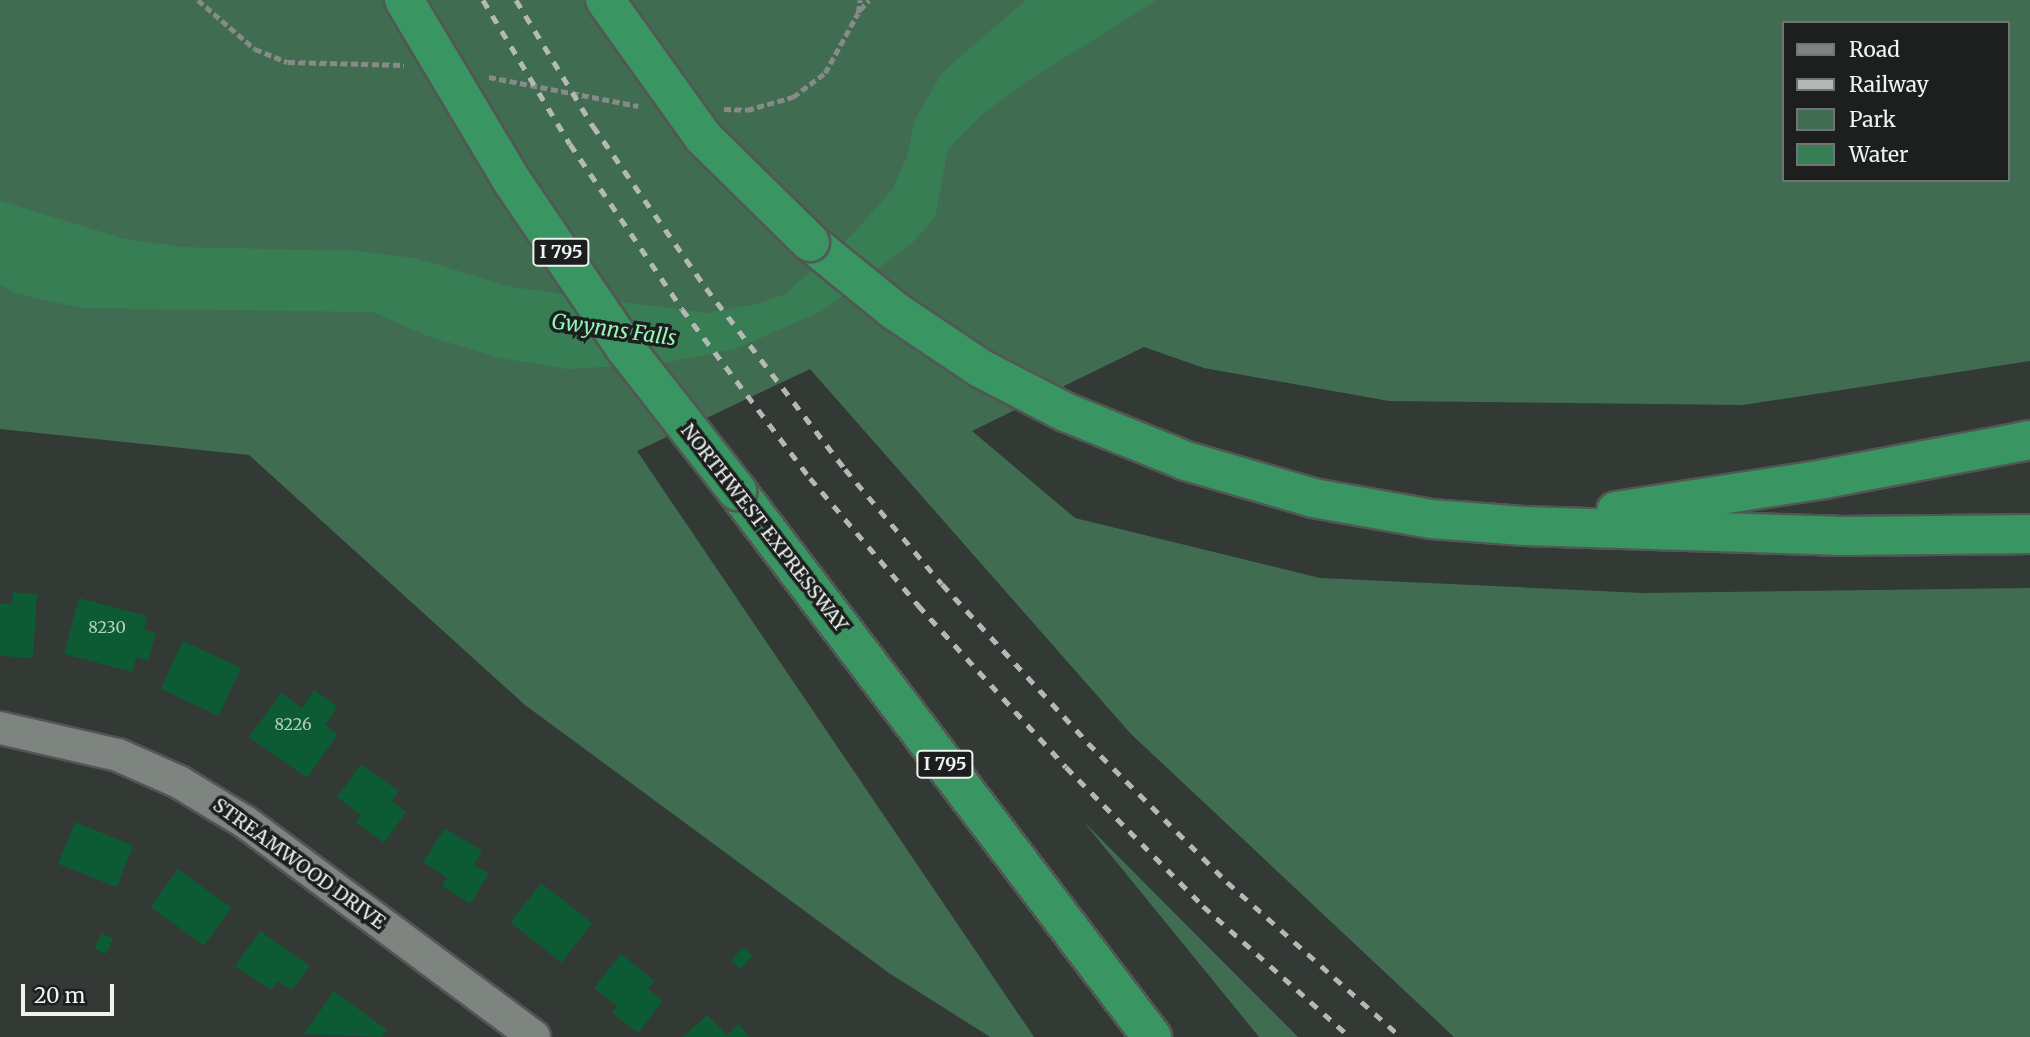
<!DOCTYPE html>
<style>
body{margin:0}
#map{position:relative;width:2030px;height:1037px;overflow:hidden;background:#333935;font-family:Merriweather,serif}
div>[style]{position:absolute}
.green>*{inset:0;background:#406d51}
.water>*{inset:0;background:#387e55}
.building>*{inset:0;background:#0d5b35;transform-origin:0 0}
.path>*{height:4.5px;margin-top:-2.25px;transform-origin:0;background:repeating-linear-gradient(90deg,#868b88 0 7px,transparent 0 10.5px)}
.roads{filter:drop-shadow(2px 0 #525754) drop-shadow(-2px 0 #525754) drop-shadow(0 2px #525754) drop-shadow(0 -2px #525754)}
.minor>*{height:32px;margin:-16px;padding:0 16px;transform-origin:16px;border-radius:16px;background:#7e8480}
.motorway>*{height:38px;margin:-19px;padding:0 19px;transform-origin:19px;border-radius:19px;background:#399662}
.rail>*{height:5px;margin-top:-2.5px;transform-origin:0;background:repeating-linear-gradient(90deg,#b4b9b5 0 9px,transparent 0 18px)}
.bridges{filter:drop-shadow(2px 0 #525754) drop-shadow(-2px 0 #525754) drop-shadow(0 2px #525754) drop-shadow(0 -2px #525754)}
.motorway-bridge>*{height:38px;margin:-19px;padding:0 19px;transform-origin:19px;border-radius:19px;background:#399662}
span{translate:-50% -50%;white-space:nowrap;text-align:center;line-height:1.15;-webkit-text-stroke:7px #1d1f1e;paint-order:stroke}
.number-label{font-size:16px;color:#b7cec2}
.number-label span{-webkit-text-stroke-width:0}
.shield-label span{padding:2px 5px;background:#1d1f1e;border:2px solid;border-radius:5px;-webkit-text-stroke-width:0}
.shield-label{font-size:18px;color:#f0f4f1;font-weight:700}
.street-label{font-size:19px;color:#f0f4f1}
.water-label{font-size:21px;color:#96f7bb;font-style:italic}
.legend{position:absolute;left:1782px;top:21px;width:228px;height:161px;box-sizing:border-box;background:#1d1f1e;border:2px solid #717472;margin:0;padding:9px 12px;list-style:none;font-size:21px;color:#f0f4f1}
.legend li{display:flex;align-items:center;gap:14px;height:35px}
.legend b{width:35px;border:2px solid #717472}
.scale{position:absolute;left:21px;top:984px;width:93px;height:32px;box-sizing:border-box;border:4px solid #f0f4f1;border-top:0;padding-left:9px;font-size:21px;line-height:24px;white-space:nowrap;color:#f0f4f1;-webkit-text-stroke:5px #1d1f1e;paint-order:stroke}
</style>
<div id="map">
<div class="green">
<i style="clip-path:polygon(evenodd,0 0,2030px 0,2030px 361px,1743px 405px,1389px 401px,1204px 368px,1144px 347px,972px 431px,1075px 518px,1320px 578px,1642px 593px,2030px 588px,2030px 1037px,1454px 1037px,1131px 734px,810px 369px,637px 451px,1034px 1037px,990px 1037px,889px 973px,525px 705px,249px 455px,0 429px,0 0,1783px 23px,2007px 23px,2007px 180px,1783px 180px,1783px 23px)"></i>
<i style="clip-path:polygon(1083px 821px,1298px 1037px,1259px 1037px)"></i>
</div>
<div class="water">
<i style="clip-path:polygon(1026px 0,1157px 0,1032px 78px,986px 111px,948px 149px,935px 217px,913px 242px,822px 311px,735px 349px,658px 364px,567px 369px,500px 358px,427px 336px,373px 312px,80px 308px,15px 293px,0 284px,0 201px,125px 239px,181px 247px,358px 251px,415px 258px,512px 287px,630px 303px,708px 313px,757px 304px,785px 294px,852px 235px,892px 190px,907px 157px,915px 119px,943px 72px)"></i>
</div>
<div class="building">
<i style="clip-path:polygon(13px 592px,37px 594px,33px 658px,0 656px,0 603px,12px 604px)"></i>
<i style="clip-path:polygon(79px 598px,147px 616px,144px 630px,156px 633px,148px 661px,136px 657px,132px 672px,64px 654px)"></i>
<i style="left:183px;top:641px;width:64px;height:53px;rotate:25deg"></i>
<i style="clip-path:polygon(314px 690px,338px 706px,325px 725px,338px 734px,307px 778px,249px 737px,281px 693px,302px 708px)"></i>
<i style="clip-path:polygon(361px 764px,399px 791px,391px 801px,406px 812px,384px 843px,355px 822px,361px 815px,337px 797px)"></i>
<i style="left:75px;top:822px;width:63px;height:45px;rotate:22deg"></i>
<i style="clip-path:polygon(445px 828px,482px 851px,474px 865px,489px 874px,470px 904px,442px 886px,447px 878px,423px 862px)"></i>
<i style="left:178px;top:869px;width:66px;height:47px;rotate:36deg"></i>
<i style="left:541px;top:883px;width:65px;height:50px;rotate:38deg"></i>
<i style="clip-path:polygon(260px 931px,310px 966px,292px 990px,278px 981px,271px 990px,235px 966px)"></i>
<i style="left:102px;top:933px;width:13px;height:17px;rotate:27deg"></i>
<i style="left:743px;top:947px;width:13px;height:18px;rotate:42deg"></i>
<i style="clip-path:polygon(621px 954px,655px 981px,648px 989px,663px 1001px,638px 1033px,612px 1013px,617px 1006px,594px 988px)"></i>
<i style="clip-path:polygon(334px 991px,387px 1030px,382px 1037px,304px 1034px)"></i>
<i style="clip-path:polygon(707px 1015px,727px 1035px,738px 1024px,750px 1037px,683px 1037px)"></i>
</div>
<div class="path">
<i style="left:198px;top:0;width:75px;rotate:40.7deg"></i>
<i style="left:255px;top:49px;width:35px;rotate:22deg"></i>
<i style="left:288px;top:62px;width:116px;rotate:1.5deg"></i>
<i style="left:860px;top:10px;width:13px;rotate:-48deg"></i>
<i style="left:489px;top:77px;width:152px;rotate:11deg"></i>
<i style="left:724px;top:109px;width:23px;rotate:2deg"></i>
<i style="left:747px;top:110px;width:48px;rotate:-15.8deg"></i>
<i style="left:793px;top:97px;width:40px;rotate:-37deg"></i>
<i style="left:825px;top:73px;width:68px;rotate:-61.2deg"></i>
<i style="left:858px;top:13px;width:13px;rotate:-81deg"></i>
</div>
<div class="roads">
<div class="minor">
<i style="left:0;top:728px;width:121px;rotate:12.9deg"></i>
<i style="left:118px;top:755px;width:67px;rotate:23.9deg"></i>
<i style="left:179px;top:782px;width:77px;rotate:31.2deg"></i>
<i style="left:245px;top:822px;width:360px;rotate:36.6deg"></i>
</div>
<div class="motorway">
<i style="left:810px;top:242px;width:109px;rotate:39.1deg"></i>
<i style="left:895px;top:311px;width:102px;rotate:33.8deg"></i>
<i style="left:980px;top:368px;width:96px;rotate:27.4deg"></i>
<i style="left:1065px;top:412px;width:131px;rotate:22deg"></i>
<i style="left:1186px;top:461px;width:132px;rotate:16.2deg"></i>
<i style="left:1313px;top:498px;width:120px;rotate:10.1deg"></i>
<i style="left:1431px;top:519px;width:93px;rotate:4.3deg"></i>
<i style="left:1524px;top:526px;width:314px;rotate:1.8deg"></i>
<i style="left:1838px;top:536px;width:192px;rotate:-0.6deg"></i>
<i style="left:737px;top:491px;width:686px;rotate:52.76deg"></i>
<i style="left:1616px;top:511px;width:210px;rotate:-8.7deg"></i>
<i style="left:1824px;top:479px;width:210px;rotate:-10.7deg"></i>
</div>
</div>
<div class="rail">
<i style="left:483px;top:0;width:168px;rotate:58.9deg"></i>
<i style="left:570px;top:144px;width:199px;rotate:55.8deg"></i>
<i style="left:682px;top:309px;width:212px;rotate:52.9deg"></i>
<i style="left:810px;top:478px;width:167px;rotate:49.6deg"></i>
<i style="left:918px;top:605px;width:219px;rotate:47.6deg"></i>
<i style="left:1066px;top:767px;width:195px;rotate:45.4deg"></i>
<i style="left:1203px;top:906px;width:197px;rotate:41.7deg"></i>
<i style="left:516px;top:0;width:148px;rotate:58.6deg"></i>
<i style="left:593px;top:126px;width:198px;rotate:55.1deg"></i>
<i style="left:706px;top:288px;width:228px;rotate:52.5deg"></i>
<i style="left:845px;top:469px;width:150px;rotate:49.9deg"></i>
<i style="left:942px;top:584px;width:216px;rotate:47.4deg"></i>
<i style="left:1088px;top:743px;width:197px;rotate:45deg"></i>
<i style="left:1227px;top:882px;width:233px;rotate:41.7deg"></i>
</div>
<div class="bridges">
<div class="motorway-bridge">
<i style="left:404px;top:0;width:211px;rotate:59.2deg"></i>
<i style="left:512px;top:181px;width:202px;rotate:55.9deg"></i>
<i style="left:625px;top:348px;width:182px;rotate:51.9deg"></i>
<i style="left:605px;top:0;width:168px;rotate:54.4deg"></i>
<i style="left:703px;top:137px;width:150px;rotate:44.5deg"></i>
</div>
</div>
<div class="number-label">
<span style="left:107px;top:627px">8230</span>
<span style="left:293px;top:724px">8226</span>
</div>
<div class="shield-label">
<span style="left:561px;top:252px">I 795</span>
<span style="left:945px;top:764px">I 795</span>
</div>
<div class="street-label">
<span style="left:764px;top:528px;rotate:52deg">NORTHWEST EXPRESSWAY</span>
<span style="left:299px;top:864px;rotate:36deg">STREAMWOOD DRIVE</span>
</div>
<div class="water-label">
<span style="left:614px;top:330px;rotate:8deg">Gwynns Falls</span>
</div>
<ul class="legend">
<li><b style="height:9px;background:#7e8480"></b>Road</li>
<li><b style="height:9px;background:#b4b9b5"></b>Railway</li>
<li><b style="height:19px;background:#406d51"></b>Park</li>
<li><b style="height:19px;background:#387e55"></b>Water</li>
</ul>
<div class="scale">20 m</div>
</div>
